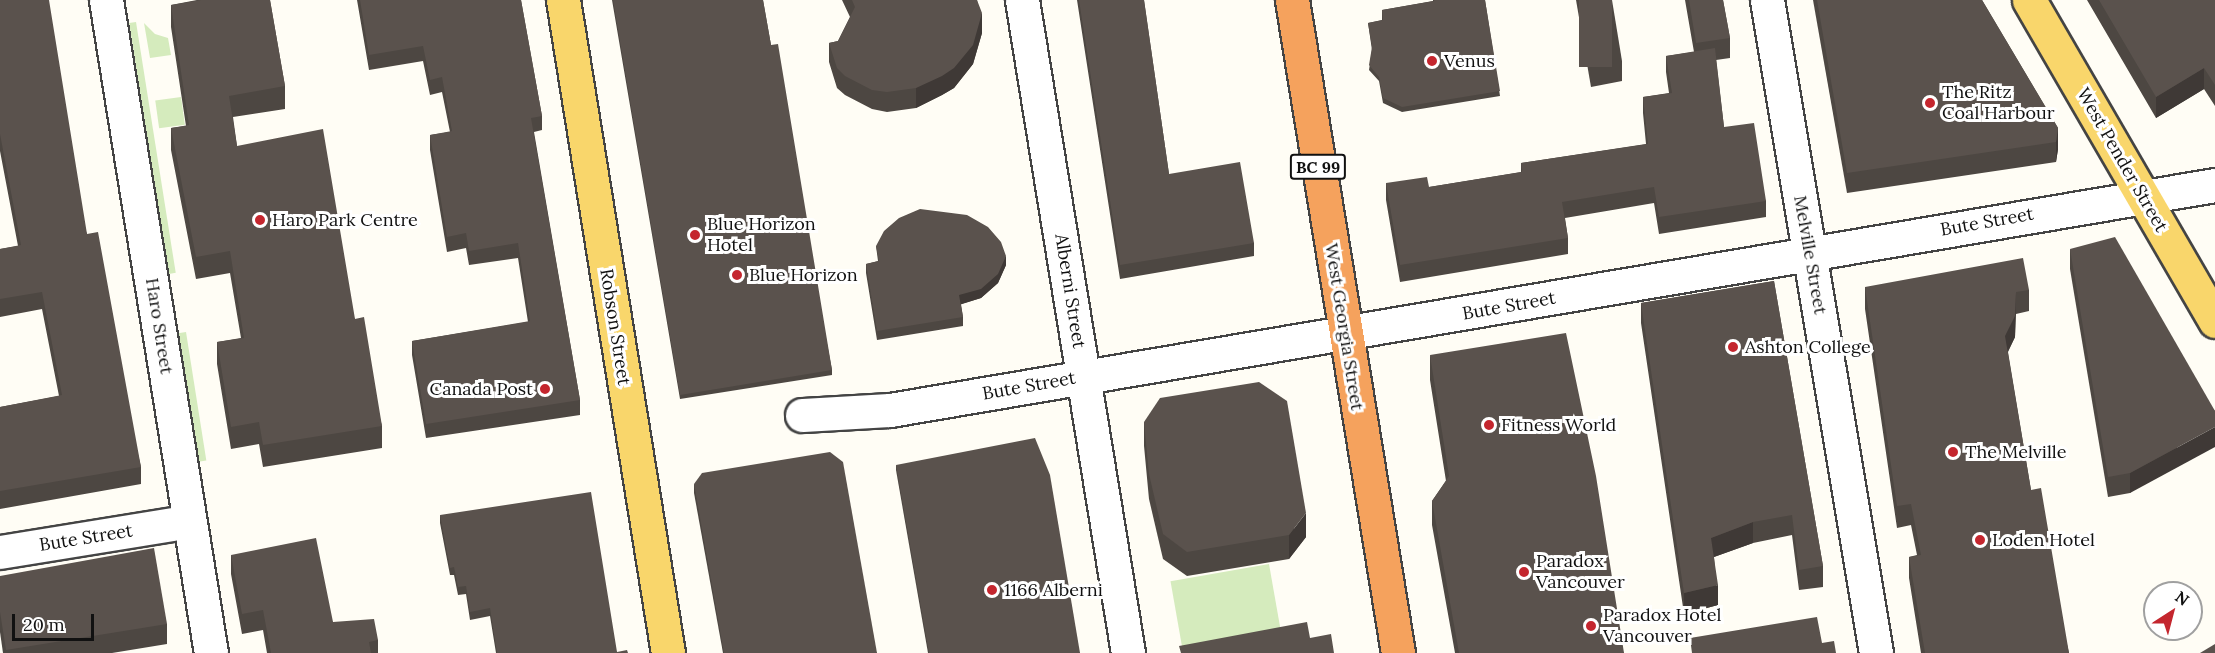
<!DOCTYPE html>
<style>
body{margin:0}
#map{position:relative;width:2215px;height:653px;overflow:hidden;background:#fffdf5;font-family:Lora,serif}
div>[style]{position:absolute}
.green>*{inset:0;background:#d5ebbd;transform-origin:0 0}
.roads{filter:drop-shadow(2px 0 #444) drop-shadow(-2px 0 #444) drop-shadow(0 2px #444) drop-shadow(0 -2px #444)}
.minor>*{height:33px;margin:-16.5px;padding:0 16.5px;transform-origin:16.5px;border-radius:16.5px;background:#fff}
.major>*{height:33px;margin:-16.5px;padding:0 16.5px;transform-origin:16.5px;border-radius:16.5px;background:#f9d66b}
.highway>*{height:33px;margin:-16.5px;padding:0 16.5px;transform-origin:16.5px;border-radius:16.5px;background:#f5a25d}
.wall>*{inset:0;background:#4d4742}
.shaded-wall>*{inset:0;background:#3f3936}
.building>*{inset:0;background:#5a524d;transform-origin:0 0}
.dots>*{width:16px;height:16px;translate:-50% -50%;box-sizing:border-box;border:3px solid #fff;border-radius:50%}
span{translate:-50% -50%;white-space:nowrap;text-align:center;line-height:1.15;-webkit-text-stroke:6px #fff;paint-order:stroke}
.shield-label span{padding:2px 4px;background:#fff;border:2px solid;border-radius:4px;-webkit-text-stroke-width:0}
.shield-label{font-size:16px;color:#111;font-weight:700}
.poi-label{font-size:18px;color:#111}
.left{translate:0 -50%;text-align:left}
.right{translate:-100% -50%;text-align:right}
.street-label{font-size:18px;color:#111}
.north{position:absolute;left:2143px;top:581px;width:60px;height:60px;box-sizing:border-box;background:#fff;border:2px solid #a0a0a0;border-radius:50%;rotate:36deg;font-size:16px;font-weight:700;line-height:24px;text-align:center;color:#111}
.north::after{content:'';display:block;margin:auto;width:21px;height:27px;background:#c4262e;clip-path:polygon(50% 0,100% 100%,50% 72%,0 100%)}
.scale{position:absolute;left:12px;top:614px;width:82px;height:27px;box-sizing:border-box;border:3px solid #111;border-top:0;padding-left:8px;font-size:18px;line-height:21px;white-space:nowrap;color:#111;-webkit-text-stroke:4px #fff;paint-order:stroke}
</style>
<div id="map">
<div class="green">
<i style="left:136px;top:22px;width:254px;height:7px;rotate:81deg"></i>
<i style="clip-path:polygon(144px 23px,155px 34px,168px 38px,171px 55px,150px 58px)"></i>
<i style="left:181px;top:97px;width:28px;height:26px;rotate:82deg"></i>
<i style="left:186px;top:332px;width:130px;height:8px;rotate:81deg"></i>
<i style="left:1269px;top:564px;width:67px;height:100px;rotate:80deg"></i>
</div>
<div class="roads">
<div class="minor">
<i style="left:106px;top:0;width:661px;rotate:80.87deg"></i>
<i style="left:1022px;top:0;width:662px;rotate:80.78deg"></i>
<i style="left:1767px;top:0;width:662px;rotate:80.52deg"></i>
<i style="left:802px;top:415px;width:88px;rotate:-3.3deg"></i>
<i style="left:890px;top:410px;width:1344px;rotate:-9.64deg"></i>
<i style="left:0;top:552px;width:174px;rotate:-9.2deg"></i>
</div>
<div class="major">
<i style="left:563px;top:0;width:661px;rotate:80.87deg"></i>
<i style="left:2029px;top:0;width:371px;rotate:59.9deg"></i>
</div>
<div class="highway">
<i style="left:1292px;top:0;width:662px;rotate:80.78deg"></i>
</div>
</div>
<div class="wall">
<i style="clip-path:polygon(0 0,87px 234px,141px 467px,141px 484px,0 509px,0 407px,59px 396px,42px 309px,0 317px,0 249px,18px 246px,0 151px)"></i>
<i style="clip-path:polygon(197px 0,270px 0,285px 86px,285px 109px,233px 117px,237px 146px,355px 319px,382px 426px,382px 448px,263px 467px,259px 444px,231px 449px,217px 364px,217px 342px,241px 338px,230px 273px,196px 279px,171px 150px,171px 128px,186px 126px,171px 27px,171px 5px)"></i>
<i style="clip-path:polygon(357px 0,521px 0,542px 116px,542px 130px,534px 132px,580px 400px,580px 415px,426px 438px,412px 355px,412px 341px,528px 322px,518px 258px,469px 265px,466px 248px,447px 252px,430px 150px,430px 135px,450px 132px,442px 92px,430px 95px,423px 61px,369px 70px)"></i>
<i style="clip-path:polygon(612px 0,763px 0,771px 45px,832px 370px,832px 375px,680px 399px)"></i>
<i style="clip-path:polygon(842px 0,977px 0,982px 33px,973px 64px,954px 88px,942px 95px,916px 108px,887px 112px,872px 109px,845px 95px,837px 88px,829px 62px,829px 43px,838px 41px,850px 17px)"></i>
<i style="clip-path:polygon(1077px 0,1144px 0,1169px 174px,1254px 243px,1254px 256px,1120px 279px)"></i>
<i style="clip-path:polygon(1433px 0,1485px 0,1500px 96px,1402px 112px,1383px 103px,1379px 81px,1369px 70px,1372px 50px,1368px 23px,1382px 20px,1382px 10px,1433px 1px)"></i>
<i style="clip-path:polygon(1576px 0,1612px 0,1622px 61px,1622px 81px,1591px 87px)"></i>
<i style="clip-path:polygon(1685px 0,1723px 0,1730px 38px,1730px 58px,1716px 60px,1724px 127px,1766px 201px,1766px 217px,1659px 234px,1654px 203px,1565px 218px,1568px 238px,1568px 254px,1400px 282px,1386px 200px,1386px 183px,1429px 187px,1521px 172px,1521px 163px,1646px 144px,1643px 113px,1643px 97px,1669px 93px,1666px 72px,1666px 56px,1694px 52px)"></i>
<i style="clip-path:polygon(1813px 0,1982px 0,2058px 128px,2058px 149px,2056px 162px,1847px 193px)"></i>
<i style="clip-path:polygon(2087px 0,2215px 0,2215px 106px,2204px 89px,2156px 118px)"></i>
<i style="clip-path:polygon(876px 246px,1006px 265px,998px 283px,981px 298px,961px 304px,963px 317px,963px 326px,877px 340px,866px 273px,866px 264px,878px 261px)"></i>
<i style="clip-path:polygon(2070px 249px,2215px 411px,2130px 493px,2108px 497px,2070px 269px)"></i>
<i style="clip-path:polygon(1774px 281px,1823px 566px,1823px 587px,1799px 590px,1792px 535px,1753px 543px,1714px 557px,1718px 605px,1684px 614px,1641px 323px,1641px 303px)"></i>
<i style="clip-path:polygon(1865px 287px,2029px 290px,2029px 311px,2016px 314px,2015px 337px,2008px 352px,2031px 490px,2069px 653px,1921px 653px,1909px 578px,1909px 557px,1917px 555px,1911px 525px,1897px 528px,1865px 309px)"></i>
<i style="clip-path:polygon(1430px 355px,1624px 653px,1455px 653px,1432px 525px,1432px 501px,1446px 481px,1430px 380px)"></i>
<i style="clip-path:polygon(1144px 422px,1306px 537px,1289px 559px,1187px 576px,1163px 559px,1149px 499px,1144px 446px)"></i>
<i style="clip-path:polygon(896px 465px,1080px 653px,928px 653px,896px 470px)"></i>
<i style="clip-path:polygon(694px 484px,877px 653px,723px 653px,694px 493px)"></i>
<i style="clip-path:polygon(440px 515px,617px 652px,628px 653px,496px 653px,490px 616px,470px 620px,466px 594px,458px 595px,454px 575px,450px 575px,440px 523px)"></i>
<i style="clip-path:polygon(231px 555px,333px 622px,378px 640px,378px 653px,267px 653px,263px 630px,242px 634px,231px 574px)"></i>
<i style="clip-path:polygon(0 576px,167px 624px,167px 644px,112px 653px,3px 653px,0 632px)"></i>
</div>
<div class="shaded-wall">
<i style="clip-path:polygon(982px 13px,982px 33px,973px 64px,954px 88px,942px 95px,916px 108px,916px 88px)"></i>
<i style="clip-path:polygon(2204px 68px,2204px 89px,2156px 118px,2156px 97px)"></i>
<i style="clip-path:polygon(2058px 128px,2058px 149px,2056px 162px,2056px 142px)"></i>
<i style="clip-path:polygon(1006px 256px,1006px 265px,998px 283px,981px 298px,959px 305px,959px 295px)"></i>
<i style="clip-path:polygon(2016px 292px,2015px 337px,2005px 357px,2005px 336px)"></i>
<i style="clip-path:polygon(2215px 427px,2215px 447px,2130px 493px,2130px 473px)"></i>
<i style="clip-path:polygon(1306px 513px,1306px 537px,1289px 559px,1289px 535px)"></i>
<i style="clip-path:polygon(1753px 522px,1753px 543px,1711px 558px,1711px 538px)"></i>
<i style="clip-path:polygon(1718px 585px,1718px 605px,1684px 614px,1684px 593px)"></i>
</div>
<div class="building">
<i style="clip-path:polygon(0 0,49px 0,87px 234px,98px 232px,141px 467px,0 491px,0 407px,62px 395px,42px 292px,0 299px,0 249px,21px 245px,0 134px)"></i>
<i style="clip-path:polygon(201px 0,270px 0,285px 86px,229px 96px,237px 146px,323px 129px,355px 319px,364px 317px,382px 426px,263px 445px,259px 422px,231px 427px,217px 342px,244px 338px,230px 251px,196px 257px,171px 128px,189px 125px,171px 5px)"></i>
<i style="clip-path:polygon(360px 0,521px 0,542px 116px,531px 118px,580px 400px,426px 424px,412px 341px,530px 321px,518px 243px,469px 251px,466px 233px,447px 237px,430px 135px,452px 131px,442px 77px,430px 80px,423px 46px,369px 55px)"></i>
<i style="clip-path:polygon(613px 0,763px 0,771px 45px,778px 44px,832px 370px,680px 395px)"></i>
<i style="clip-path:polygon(852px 0,977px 0,982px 13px,973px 45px,954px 68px,942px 76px,916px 88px,887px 92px,872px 90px,845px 76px,837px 68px,829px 43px,838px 41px,855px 7px)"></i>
<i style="clip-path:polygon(1079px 0,1144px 0,1169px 174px,1240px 162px,1254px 243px,1120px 265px)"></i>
<i style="clip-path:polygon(1434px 0,1485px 0,1500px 91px,1402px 107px,1383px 98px,1379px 77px,1369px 65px,1372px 47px,1368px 23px,1383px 20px,1382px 10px,1434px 1px)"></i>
<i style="left:1579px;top:0;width:33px;height:67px"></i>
<i style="clip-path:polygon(1689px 0,1723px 0,1730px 38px,1696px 43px)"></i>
<i style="clip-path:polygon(1817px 0,1982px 0,2058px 128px,2056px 142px,1847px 173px)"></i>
<i style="clip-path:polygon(2099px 0,2215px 0,2215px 85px,2204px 68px,2156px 97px)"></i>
<i style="clip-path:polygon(1715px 48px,1724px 127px,1754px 123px,1766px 201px,1659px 217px,1654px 187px,1562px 202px,1568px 238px,1400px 265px,1386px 183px,1427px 177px,1429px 187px,1522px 172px,1521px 163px,1648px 144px,1643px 97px,1672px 93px,1666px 56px)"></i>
<i style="clip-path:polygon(920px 209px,967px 215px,988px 227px,1001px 242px,1006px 256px,998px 274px,981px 289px,959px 295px,963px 317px,877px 331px,866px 264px,879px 261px,876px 246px,884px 231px,899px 218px)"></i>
<i style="clip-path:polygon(2115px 237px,2215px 411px,2215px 427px,2130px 473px,2108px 477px,2070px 249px)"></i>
<i style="clip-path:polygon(2023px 258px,2029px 290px,2016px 292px,2015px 316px,2005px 336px,2031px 490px,2041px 488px,2069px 653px,1925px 653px,1909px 557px,1921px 555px,1911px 504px,1897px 506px,1865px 287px)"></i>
<i style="clip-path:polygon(1774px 281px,1823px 566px,1799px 570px,1792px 515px,1753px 522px,1711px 538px,1718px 585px,1684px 593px,1641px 303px)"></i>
<i style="clip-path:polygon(1566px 333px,1596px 476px,1624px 653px,1459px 653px,1432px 501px,1449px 476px,1430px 355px)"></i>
<i style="clip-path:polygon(1259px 382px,1287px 401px,1306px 513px,1289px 535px,1187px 552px,1163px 534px,1149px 474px,1144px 422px,1160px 398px)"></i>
<i style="clip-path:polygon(1035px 438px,1050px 475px,1080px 653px,929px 653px,896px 465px)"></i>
<i style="clip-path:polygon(830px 452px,843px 462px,877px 653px,724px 653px,694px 484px,702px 473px)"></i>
<i style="clip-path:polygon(591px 492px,617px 652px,627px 650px,628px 653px,497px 653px,490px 608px,470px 612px,466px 586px,458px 587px,454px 567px,450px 568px,440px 515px)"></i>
<i style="clip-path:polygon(316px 538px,333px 622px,374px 619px,378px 640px,369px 642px,371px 653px,271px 653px,263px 610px,242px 614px,231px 555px)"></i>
<i style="clip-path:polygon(154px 548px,167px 624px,6px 650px,0 612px,0 576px)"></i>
<i style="clip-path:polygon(1817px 617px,1822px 643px,1834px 641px,1836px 653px,1692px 653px,1690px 638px)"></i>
<i style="clip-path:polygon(1307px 622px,1310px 638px,1331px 634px,1334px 653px,1181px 653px,1179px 646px)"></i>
<i style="clip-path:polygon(2215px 644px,2215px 653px,2200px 653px)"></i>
</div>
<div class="dots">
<i style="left:1432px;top:61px;background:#c4262e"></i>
<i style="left:1930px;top:103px;background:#c4262e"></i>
<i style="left:260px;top:220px;background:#c4262e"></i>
<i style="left:695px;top:235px;background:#c4262e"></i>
<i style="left:737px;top:275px;background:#c4262e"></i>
<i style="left:1733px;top:347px;background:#c4262e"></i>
<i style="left:545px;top:389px;background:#c4262e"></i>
<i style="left:1489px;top:425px;background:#c4262e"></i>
<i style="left:1953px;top:452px;background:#c4262e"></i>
<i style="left:1980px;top:540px;background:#c4262e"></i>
<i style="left:1524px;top:572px;background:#c4262e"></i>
<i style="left:992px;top:590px;background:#c4262e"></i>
<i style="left:1591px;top:626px;background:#c4262e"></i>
</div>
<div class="shield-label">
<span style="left:1318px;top:167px">BC 99</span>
</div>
<div class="poi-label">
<span class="left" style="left:1444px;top:61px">Venus</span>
<span class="left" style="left:1942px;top:103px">The Ritz<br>Coal Harbour</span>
<span class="left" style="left:272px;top:220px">Haro Park Centre</span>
<span class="left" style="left:707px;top:235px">Blue Horizon<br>Hotel</span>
<span class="left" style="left:749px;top:275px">Blue Horizon</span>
<span class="left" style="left:1745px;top:347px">Ashton College</span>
<span class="right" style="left:533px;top:389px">Canada Post</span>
<span class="left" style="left:1501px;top:425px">Fitness World</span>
<span class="left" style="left:1965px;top:452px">The Melville</span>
<span class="left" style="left:1992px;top:540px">Loden Hotel</span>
<span class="left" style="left:1536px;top:572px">Paradox<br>Vancouver</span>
<span class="left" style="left:1004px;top:590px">1166 Alberni</span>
<span class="left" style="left:1603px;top:626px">Paradox Hotel<br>Vancouver</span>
</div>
<div class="street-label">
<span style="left:2122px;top:160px;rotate:60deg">West Pender Street</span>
<span style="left:1987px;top:222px;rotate:-10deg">Bute Street</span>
<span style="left:1810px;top:255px;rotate:80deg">Melville Street</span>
<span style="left:1070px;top:291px;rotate:81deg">Alberni Street</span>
<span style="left:1509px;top:306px;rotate:-10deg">Bute Street</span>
<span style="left:159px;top:326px;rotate:81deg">Haro Street</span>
<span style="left:615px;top:327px;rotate:81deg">Robson Street</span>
<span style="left:1344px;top:327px;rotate:81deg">West Georgia Street</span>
<span style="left:1029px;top:386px;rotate:-10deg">Bute Street</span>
<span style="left:86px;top:538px;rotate:-9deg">Bute Street</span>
</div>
<div class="north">N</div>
<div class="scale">20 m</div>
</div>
